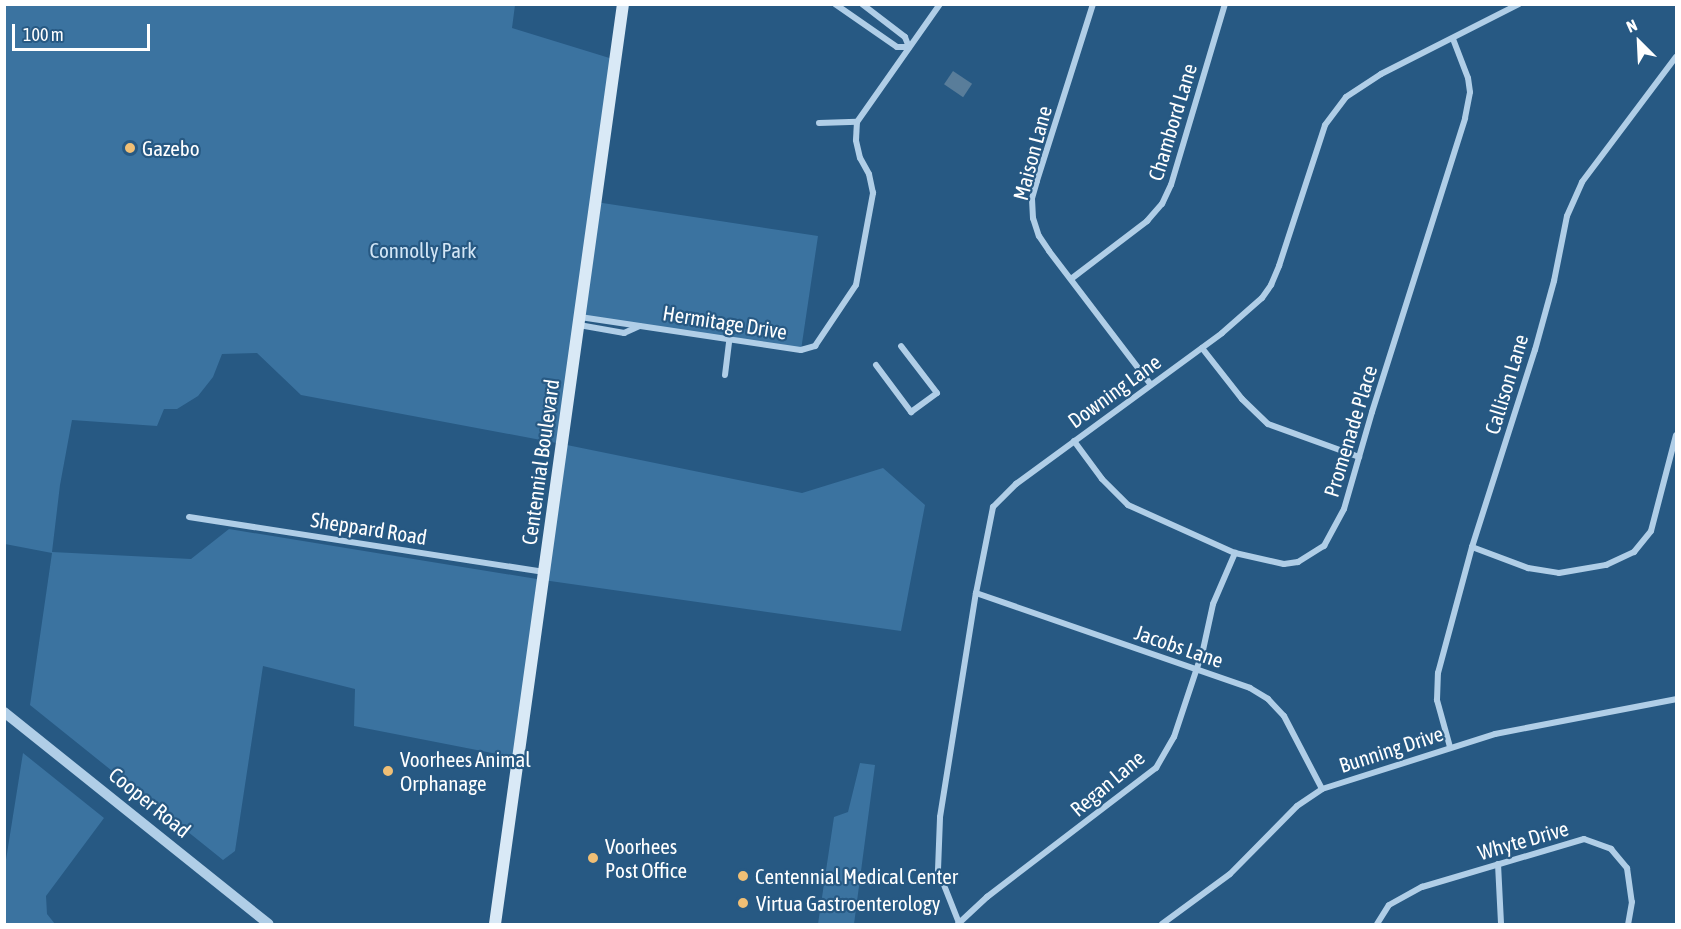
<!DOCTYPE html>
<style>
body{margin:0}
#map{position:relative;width:1681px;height:929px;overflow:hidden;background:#275983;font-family:"Asap Condensed",sans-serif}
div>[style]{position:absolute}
.green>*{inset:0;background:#3b73a0}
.water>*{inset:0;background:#597d9a;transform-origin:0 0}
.minor>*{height:6px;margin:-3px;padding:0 3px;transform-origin:3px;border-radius:3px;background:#b0cee7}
.tertiary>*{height:10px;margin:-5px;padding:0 5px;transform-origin:5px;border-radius:5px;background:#b0cee7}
.secondary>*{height:12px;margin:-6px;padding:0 6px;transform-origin:6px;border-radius:6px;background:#d9e9f6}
.dots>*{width:16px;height:16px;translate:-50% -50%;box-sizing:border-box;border:3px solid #275983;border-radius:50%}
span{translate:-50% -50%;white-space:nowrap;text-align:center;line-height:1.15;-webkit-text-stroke:4.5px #275983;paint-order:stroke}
.street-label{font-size:21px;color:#fff}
.poi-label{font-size:21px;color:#fff}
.left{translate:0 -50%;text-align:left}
.park-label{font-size:21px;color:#d3e6f6}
.frame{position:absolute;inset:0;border:6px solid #fff;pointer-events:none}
.north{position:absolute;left:1609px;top:12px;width:60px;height:60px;-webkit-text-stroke:4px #275983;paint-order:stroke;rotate:336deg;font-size:16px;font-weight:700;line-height:24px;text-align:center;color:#fff}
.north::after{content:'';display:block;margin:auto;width:21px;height:27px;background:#fff;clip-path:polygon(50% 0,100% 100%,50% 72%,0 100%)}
.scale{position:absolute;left:12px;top:24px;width:138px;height:27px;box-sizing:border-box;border:3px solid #fff;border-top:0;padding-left:8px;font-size:18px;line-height:21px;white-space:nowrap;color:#fff;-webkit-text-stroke:4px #275983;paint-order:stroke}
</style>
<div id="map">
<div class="green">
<i style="clip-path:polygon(evenodd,4px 5px,515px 5px,512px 28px,616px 60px,596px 202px,818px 236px,801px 350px,580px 317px,562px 444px,802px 493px,883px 468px,925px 505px,901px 631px,543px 580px,518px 758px,354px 726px,355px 689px,263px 666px,235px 851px,223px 860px,30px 705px,52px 553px,5px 544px,4px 5px,257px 353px,301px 395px,562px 444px,543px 580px,229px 529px,191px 559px,52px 552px,60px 485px,72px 420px,157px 426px,164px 409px,177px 409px,198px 396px,213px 377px,222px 354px,257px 353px)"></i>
<i style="clip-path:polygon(23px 753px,104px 818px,46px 896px,47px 914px,55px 924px,5px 924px,5px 866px)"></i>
<i style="clip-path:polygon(860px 763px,875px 765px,854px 924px,818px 924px,834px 817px,848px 812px)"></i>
</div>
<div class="water">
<i style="left:953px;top:71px;width:23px;height:16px;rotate:34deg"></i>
</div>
<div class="minor">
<i style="left:835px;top:4px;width:75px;rotate:34.7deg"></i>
<i style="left:897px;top:47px;width:12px"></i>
<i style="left:909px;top:47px;width:11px;rotate:-112deg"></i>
<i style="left:905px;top:37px;width:54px;rotate:-142.5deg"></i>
<i style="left:1093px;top:4px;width:186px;rotate:107.6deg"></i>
<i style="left:1037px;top:181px;width:19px;rotate:106deg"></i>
<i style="left:1032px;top:199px;width:19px;rotate:87deg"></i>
<i style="left:1033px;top:218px;width:19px;rotate:72deg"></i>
<i style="left:1039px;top:236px;width:18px;rotate:56deg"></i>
<i style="left:1049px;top:251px;width:168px;rotate:52.7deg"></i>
<i style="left:819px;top:123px;width:38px;rotate:-2deg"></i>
<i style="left:1071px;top:279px;width:96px;rotate:-37.3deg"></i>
<i style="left:1147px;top:221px;width:23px;rotate:-49deg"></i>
<i style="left:1162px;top:204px;width:21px;rotate:-65deg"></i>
<i style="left:1171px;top:185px;width:189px;rotate:-73.4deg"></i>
<i style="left:580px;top:317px;width:223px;rotate:8.5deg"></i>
<i style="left:801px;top:350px;width:15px;rotate:-16deg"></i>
<i style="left:815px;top:346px;width:73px;rotate:-56.1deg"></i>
<i style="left:856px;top:285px;width:94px;rotate:-79.5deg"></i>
<i style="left:873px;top:193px;width:19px;rotate:-102deg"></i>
<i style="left:869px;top:174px;width:18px;rotate:-119deg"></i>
<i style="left:860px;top:158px;width:18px;rotate:-103deg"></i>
<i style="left:856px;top:140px;width:18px;rotate:-87deg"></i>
<i style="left:857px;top:122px;width:144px;rotate:-54.9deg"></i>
<i style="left:579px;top:325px;width:46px;rotate:10.1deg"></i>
<i style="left:624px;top:333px;width:17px;rotate:-24deg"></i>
<i style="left:1202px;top:348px;width:65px;rotate:51.9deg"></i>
<i style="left:1242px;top:399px;width:36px;rotate:44deg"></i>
<i style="left:1268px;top:424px;width:97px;rotate:19.9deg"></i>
<i style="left:876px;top:365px;width:59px;rotate:53.3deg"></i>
<i style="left:911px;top:412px;width:32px;rotate:-36deg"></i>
<i style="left:937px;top:393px;width:59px;rotate:-127.5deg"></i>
<i style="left:725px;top:375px;width:35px;rotate:-83deg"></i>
<i style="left:1074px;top:441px;width:47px;rotate:53.6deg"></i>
<i style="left:1102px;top:479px;width:37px;rotate:45deg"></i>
<i style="left:1128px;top:505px;width:117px;rotate:24.2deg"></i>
<i style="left:1235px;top:553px;width:50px;rotate:12.7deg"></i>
<i style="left:1284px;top:564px;width:14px;rotate:-8deg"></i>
<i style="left:1298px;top:562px;width:31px;rotate:-32deg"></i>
<i style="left:1324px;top:546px;width:42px;rotate:-61.6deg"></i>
<i style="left:1344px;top:509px;width:101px;rotate:-73.9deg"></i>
<i style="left:1372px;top:412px;width:308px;rotate:-72.4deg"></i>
<i style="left:1465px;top:118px;width:26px;rotate:-79deg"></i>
<i style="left:1470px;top:92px;width:14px;rotate:-98deg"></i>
<i style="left:1468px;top:78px;width:42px;rotate:-111deg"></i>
<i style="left:189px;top:517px;width:358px;rotate:8.8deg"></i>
<i style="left:1472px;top:547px;width:60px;rotate:20.6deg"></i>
<i style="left:1528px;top:568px;width:31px;rotate:9deg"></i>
<i style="left:1559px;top:573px;width:48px;rotate:-9.7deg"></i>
<i style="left:1606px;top:565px;width:31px;rotate:-25deg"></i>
<i style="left:1634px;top:552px;width:27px;rotate:-51deg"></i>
<i style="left:1651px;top:531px;width:99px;rotate:-75.4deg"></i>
<i style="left:976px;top:593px;width:290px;rotate:19.1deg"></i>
<i style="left:1250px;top:688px;width:21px;rotate:31deg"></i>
<i style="left:1268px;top:699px;width:23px;rotate:47deg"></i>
<i style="left:1284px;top:716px;width:82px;rotate:62.5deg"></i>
<i style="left:1450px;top:747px;width:49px;rotate:-105.5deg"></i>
<i style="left:1437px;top:700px;width:27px;rotate:-88deg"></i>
<i style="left:1438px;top:673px;width:131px;rotate:-74.9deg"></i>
<i style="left:1472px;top:547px;width:207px;rotate:-72.3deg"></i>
<i style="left:1535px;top:350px;width:72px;rotate:-74.6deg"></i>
<i style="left:1554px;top:281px;width:66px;rotate:-78.7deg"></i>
<i style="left:1567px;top:216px;width:37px;rotate:-66deg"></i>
<i style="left:1582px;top:182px;width:156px;rotate:-53.1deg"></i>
<i style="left:1498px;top:864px;width:60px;rotate:87.1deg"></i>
<i style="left:959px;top:923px;width:57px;rotate:-111.6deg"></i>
<i style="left:938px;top:870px;width:53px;rotate:-87.8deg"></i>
<i style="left:940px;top:817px;width:227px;rotate:-80.9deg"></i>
<i style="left:976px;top:593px;width:88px;rotate:-78.8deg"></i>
<i style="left:993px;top:507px;width:33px;rotate:-45deg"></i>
<i style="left:1016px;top:484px;width:255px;rotate:-36.2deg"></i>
<i style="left:1222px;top:333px;width:53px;rotate:-41.2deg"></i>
<i style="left:1262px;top:298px;width:16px;rotate:-55deg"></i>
<i style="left:1271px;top:285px;width:21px;rotate:-67deg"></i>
<i style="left:1279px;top:266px;width:148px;rotate:-71.9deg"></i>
<i style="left:1325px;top:125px;width:35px;rotate:-53deg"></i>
<i style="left:1346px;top:97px;width:42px;rotate:-33.3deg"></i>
<i style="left:1381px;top:74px;width:155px;rotate:-26.9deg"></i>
<i style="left:958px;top:924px;width:40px;rotate:-43deg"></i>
<i style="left:987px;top:897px;width:213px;rotate:-37.4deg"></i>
<i style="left:1156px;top:768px;width:36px;rotate:-60deg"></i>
<i style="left:1174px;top:737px;width:92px;rotate:-71.6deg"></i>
<i style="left:1203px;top:650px;width:47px;rotate:-77.7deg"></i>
<i style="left:1213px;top:604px;width:56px;rotate:-66.7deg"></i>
<i style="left:1162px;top:924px;width:84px;rotate:-36.3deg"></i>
<i style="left:1230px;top:874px;width:95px;rotate:-45.4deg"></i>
<i style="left:1297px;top:806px;width:30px;rotate:-34deg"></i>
<i style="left:1322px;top:789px;width:182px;rotate:-17.6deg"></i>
<i style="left:1495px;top:734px;width:184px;rotate:-10.9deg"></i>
<i style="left:1377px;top:924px;width:22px;rotate:-58deg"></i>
<i style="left:1389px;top:905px;width:38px;rotate:-29deg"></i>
<i style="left:1422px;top:887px;width:169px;rotate:-16.5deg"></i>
<i style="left:1584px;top:839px;width:29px;rotate:20deg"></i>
<i style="left:1611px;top:849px;width:25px;rotate:50deg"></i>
<i style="left:1627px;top:868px;width:34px;rotate:82deg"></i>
<i style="left:1632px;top:902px;width:22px;rotate:100deg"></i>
</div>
<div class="tertiary">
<i style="left:4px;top:712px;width:339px;rotate:38.7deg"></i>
</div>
<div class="secondary">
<i style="left:495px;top:924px;width:929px;rotate:-82.08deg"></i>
</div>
<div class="dots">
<i style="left:130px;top:148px;background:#f0bf75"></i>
<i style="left:388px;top:771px;background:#f0bf75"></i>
<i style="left:593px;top:858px;background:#f0bf75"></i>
<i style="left:743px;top:876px;background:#f0bf75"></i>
<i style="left:743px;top:903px;background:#f0bf75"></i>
</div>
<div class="street-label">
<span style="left:1172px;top:122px;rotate:-73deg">Chambord Lane</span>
<span style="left:1032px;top:153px;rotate:-75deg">Maison Lane</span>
<span style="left:725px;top:322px;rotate:9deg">Hermitage Drive</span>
<span style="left:1506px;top:384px;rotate:-73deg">Callison Lane</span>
<span style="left:1114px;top:391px;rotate:-36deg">Downing Lane</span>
<span style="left:1350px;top:431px;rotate:-73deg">Promenade Place</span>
<span style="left:540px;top:462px;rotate:-82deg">Centennial Boulevard</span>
<span style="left:369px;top:528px;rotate:9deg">Sheppard Road</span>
<span style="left:1179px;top:646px;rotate:19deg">Jacobs Lane</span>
<span style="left:1391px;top:749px;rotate:-18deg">Bunning Drive</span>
<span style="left:1107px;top:783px;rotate:-40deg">Regan Lane</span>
<span style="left:150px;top:802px;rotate:39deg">Cooper Road</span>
<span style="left:1523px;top:840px;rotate:-16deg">Whyte Drive</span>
</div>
<div class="poi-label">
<span class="left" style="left:142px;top:148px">Gazebo</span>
<span class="left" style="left:400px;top:771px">Voorhees Animal<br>Orphanage</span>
<span class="left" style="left:605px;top:858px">Voorhees<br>Post Office</span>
<span class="left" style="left:755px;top:876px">Centennial Medical Center</span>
<span class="left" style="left:756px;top:903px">Virtua Gastroenterology</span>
</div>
<div class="park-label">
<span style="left:423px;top:250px">Connolly Park</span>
</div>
<div class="frame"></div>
<div class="north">N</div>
<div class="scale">100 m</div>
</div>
